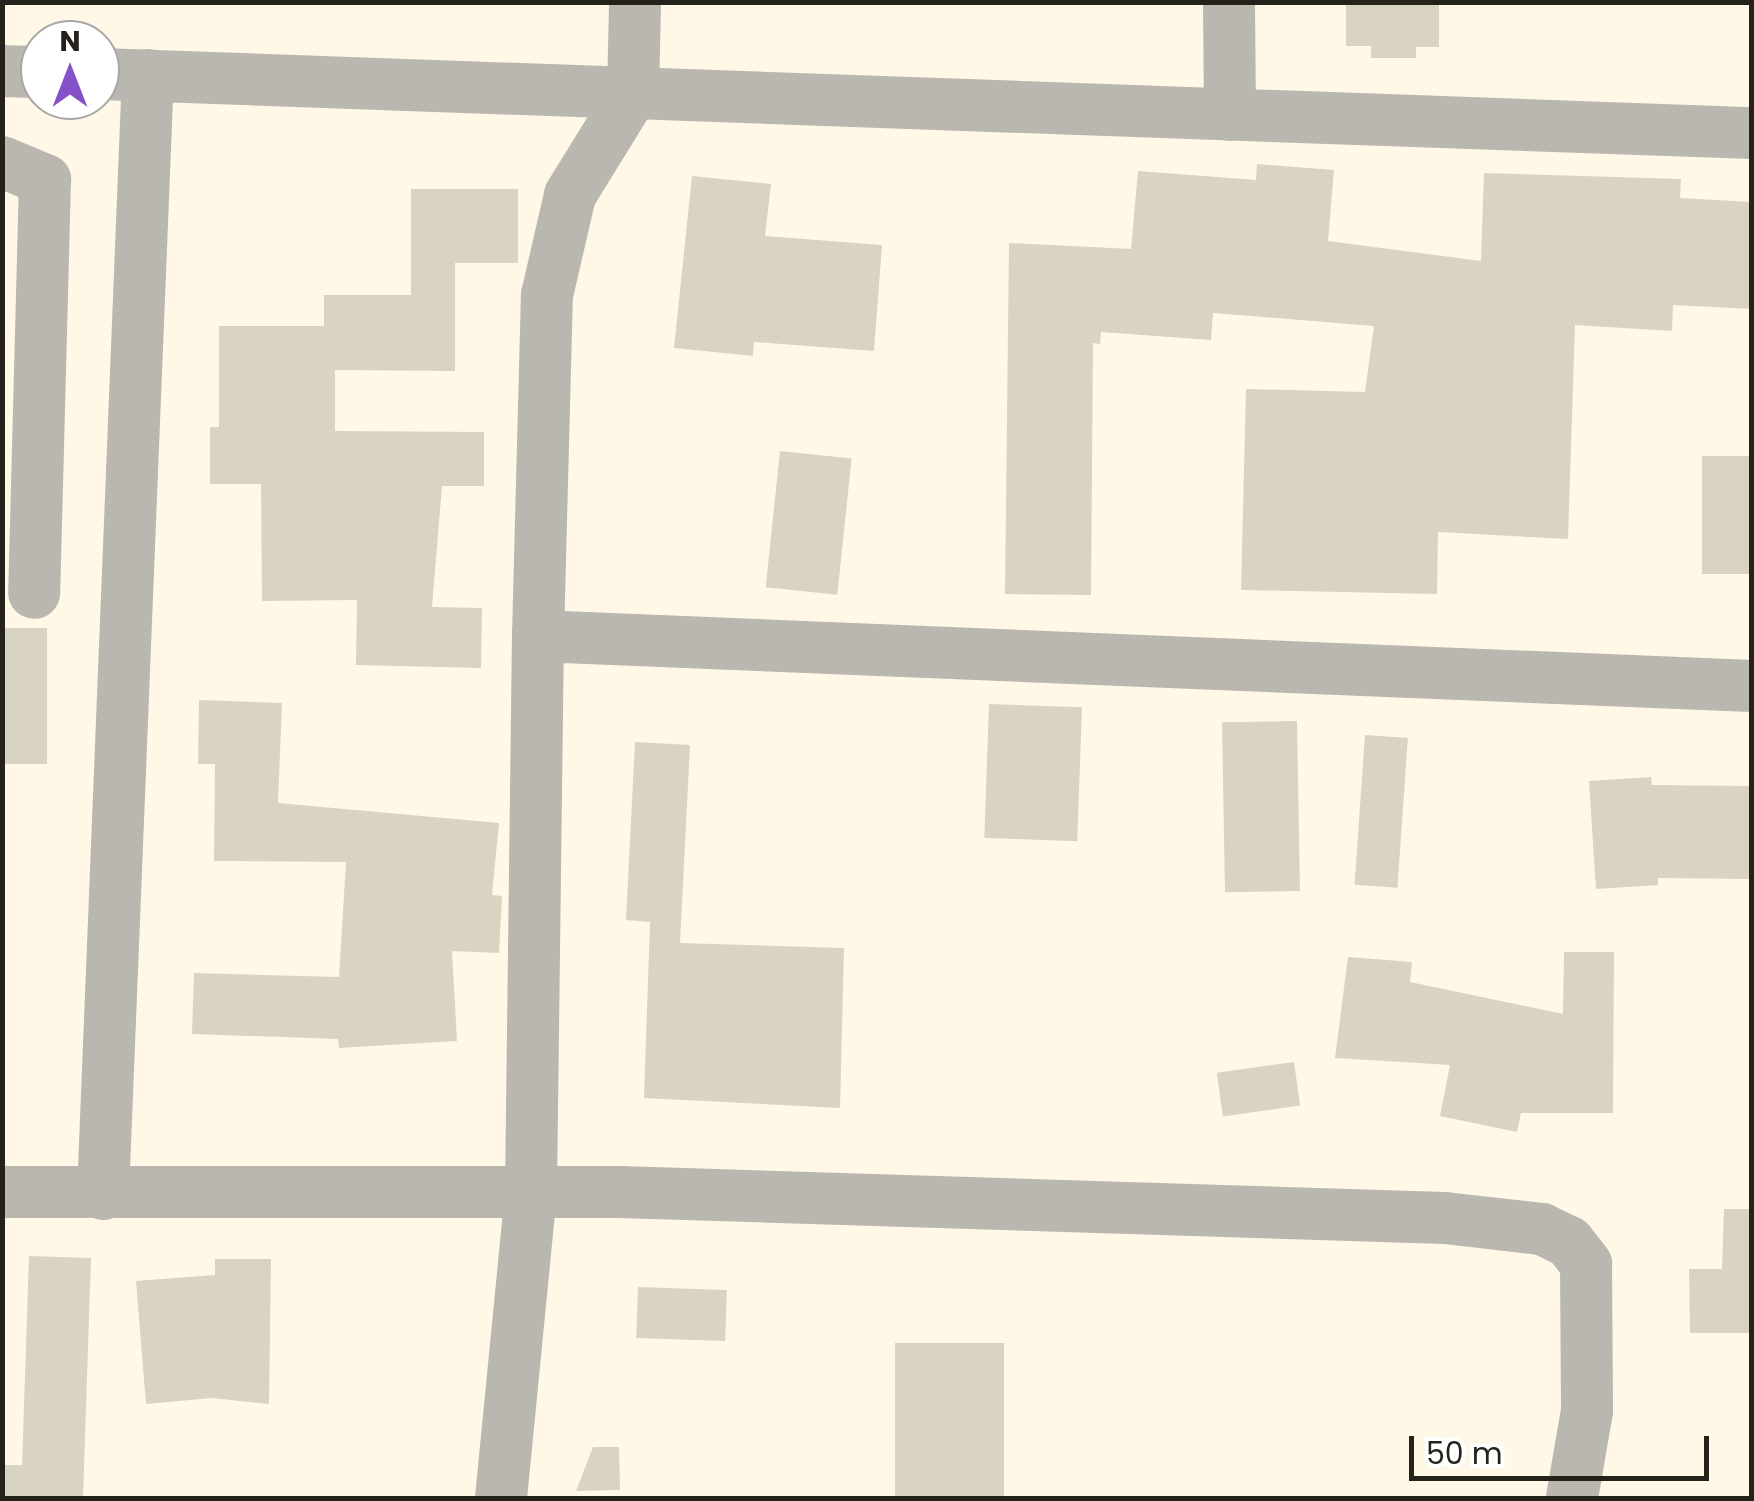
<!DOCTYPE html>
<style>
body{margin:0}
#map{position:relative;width:1754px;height:1501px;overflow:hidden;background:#fff8e6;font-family:Poppins,sans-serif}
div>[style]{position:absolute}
.building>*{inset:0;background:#d9d3c1;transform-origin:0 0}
.minor>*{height:52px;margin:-26px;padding:0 26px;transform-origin:26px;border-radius:26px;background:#b9b7af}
span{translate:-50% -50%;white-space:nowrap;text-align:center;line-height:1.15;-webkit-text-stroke:8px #fff;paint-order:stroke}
.frame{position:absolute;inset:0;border:5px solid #24221b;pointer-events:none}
.north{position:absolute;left:20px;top:20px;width:100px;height:100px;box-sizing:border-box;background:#fff;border:2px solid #a7a7a4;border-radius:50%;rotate:0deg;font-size:28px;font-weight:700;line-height:40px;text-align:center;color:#24221b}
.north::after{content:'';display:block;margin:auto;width:35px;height:45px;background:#8451c8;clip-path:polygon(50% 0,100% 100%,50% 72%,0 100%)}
.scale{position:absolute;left:1409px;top:1436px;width:300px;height:45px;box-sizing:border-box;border:5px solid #24221b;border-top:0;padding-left:12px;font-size:30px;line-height:35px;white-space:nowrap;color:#24221b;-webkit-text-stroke:8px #fff;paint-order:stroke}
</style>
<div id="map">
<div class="building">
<i style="clip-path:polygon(1346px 2px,1439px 2px,1439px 47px,1416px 47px,1416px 58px,1371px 58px,1371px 46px,1346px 46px)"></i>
<i style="clip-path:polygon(1257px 164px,1334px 170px,1328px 241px,1481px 261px,1484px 173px,1681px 179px,1680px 198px,1752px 202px,1752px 309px,1673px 305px,1672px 331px,1575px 325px,1568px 539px,1438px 532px,1437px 594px,1241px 590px,1246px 389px,1365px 392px,1374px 326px,1213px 313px,1211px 340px,1101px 332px,1100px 344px,1093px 343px,1091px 595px,1005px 594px,1009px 243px,1131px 249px,1138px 171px,1256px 180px)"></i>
<i style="clip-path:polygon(692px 176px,771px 184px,765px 236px,882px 245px,874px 351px,754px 342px,753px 356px,674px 348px)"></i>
<i style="clip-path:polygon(411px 189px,518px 189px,518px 263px,455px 263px,455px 371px,335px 370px,335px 431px,484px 432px,484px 486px,442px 486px,432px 607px,482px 608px,481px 668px,356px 665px,357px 600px,262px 601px,261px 484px,210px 484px,210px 427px,219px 427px,219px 326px,324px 326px,324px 295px,411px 295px)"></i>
<i style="left:780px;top:451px;width:72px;height:137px;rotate:6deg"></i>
<i style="left:1702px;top:456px;width:50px;height:118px"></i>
<i style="left:2px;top:628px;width:45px;height:136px"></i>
<i style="clip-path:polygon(199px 700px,282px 703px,278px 803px,499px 823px,492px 895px,502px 896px,499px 953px,452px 951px,457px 1041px,339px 1048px,338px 1039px,192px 1034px,194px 973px,339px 977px,346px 862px,214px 861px,215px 764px,198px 764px)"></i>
<i style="left:989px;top:704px;width:93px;height:134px;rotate:2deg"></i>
<i style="left:1297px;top:721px;width:170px;height:75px;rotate:89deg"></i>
<i style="left:1365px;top:735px;width:43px;height:150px;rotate:4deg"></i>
<i style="clip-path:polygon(635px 742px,690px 745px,680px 943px,844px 948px,840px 1108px,644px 1098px,650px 922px,626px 920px)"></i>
<i style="clip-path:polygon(1651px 777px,1652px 785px,1752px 786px,1752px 879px,1658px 878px,1658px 885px,1596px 889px,1589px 781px)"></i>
<i style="clip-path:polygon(1564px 952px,1614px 952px,1613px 1113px,1521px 1113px,1517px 1132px,1440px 1116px,1450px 1065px,1335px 1058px,1348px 957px,1412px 962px,1410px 982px,1563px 1014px)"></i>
<i style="left:1294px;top:1062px;width:44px;height:78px;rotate:82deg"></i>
<i style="clip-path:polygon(1724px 1209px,1752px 1209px,1752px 1333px,1690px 1333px,1689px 1269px,1722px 1269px)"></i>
<i style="clip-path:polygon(29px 1256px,91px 1258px,83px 1498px,2px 1498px,2px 1465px,22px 1465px)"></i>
<i style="clip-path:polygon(215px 1259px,271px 1259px,269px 1404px,212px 1398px,146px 1404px,136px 1281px,215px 1275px)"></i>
<i style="left:638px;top:1287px;width:89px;height:51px;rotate:2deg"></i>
<i style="left:895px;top:1343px;width:109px;height:155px"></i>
<i style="clip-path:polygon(593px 1447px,619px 1447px,620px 1490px,576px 1491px)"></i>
</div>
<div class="minor">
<i style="left:1229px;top:2px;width:113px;rotate:89.5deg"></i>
<i style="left:2px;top:71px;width:38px;rotate:2deg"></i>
<i style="left:100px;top:74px;width:1653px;rotate:2.05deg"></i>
<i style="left:2px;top:162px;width:47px;rotate:22.7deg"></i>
<i style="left:45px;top:180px;width:413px;rotate:91.5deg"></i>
<i style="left:538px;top:636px;width:341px;rotate:-88.5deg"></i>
<i style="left:547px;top:295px;width:103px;rotate:-77deg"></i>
<i style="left:570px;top:195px;width:120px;rotate:-58.3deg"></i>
<i style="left:633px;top:93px;width:91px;rotate:-88.7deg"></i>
<i style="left:2px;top:1192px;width:618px"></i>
<i style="left:620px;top:1192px;width:825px;rotate:1.81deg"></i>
<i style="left:1445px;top:1218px;width:98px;rotate:6.5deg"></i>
<i style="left:1542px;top:1229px;width:30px;rotate:26deg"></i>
<i style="left:1569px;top:1242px;width:28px;rotate:52deg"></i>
<i style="left:1586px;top:1264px;width:147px;rotate:89.6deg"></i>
<i style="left:1587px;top:1411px;width:88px;rotate:99.8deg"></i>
<i style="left:103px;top:1194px;width:1120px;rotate:-87.7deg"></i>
<i style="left:501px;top:1498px;width:309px;rotate:-84.4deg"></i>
<i style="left:531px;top:1190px;width:554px;rotate:-89.28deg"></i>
<i style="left:538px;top:636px;width:1215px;rotate:2.36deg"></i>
</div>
<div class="frame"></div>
<div class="north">N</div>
<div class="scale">50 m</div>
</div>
